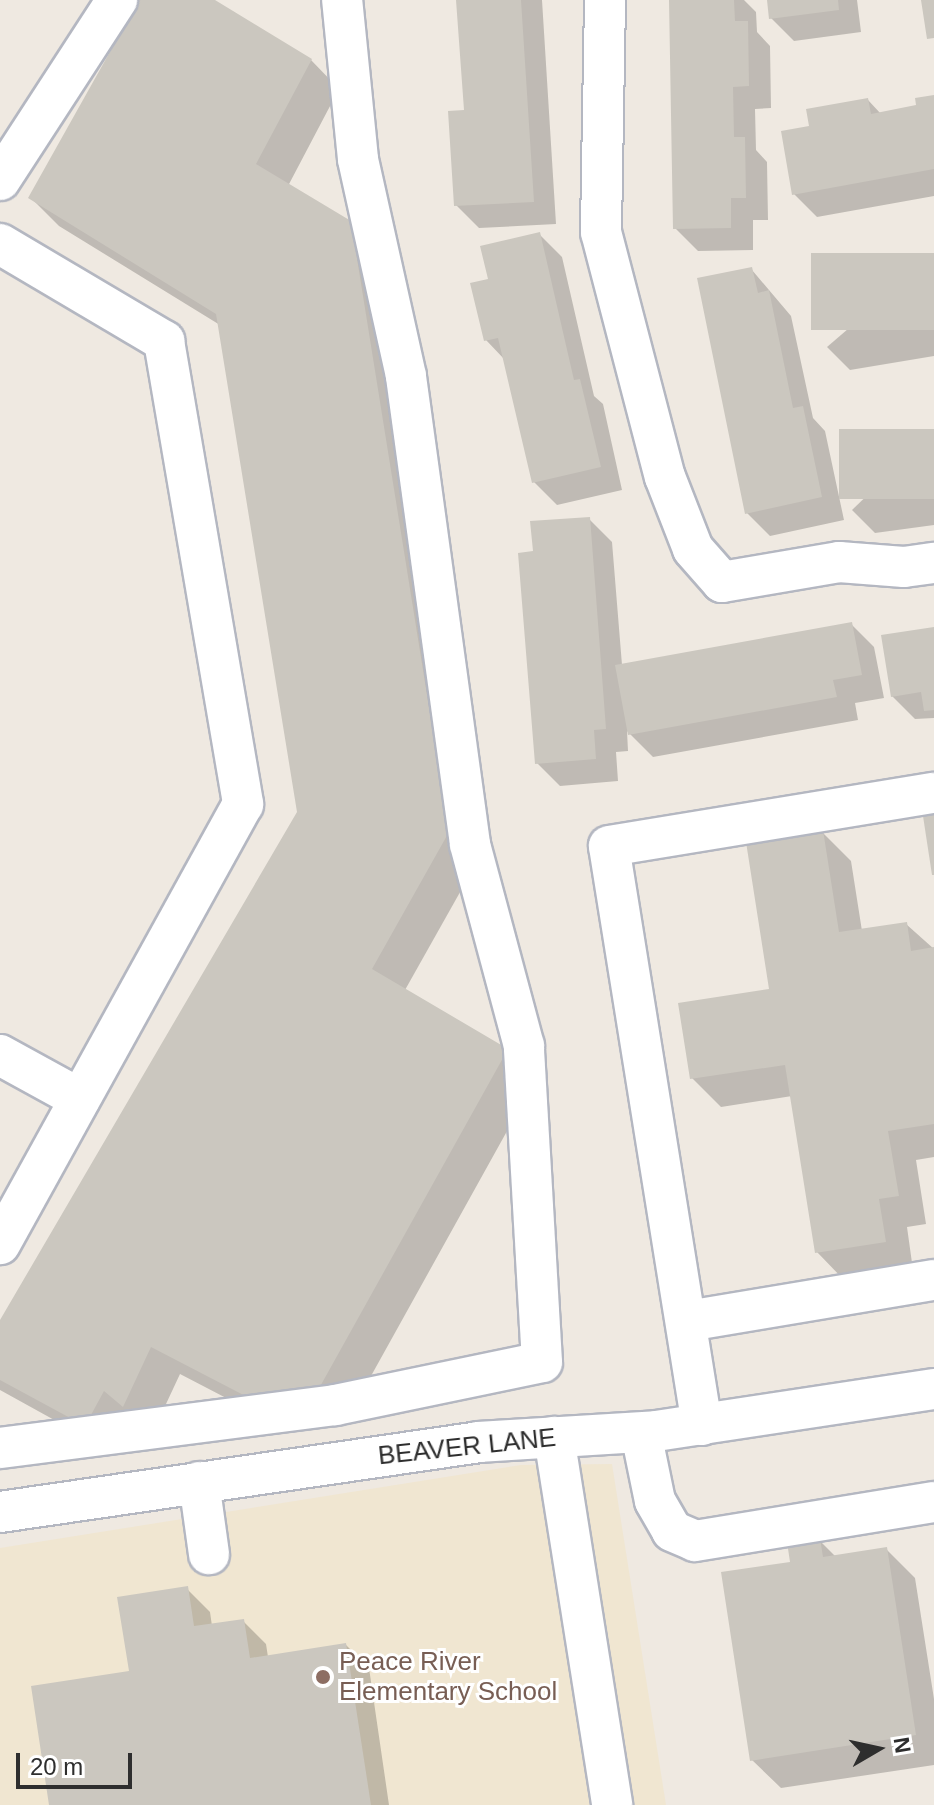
<!DOCTYPE html>
<style>
body{margin:0}
#map{position:relative;width:934px;height:1805px;overflow:hidden;background:#efe9e1;font-family:Helvetica,sans-serif}
div>[style]{position:absolute}
.education>*{inset:0;background:#f0e6d1}
.shadow>*{inset:0;background:#0003}
.building>*{inset:0;background:#cbc7bf;transform-origin:0 0}
.roads{filter:drop-shadow(2px 0 #b4b7c1) drop-shadow(-2px 0 #b4b7c1) drop-shadow(0 2px #b4b7c1) drop-shadow(0 -2px #b4b7c1)}
.minor>*{height:40px;margin:-20px;padding:0 20px;transform-origin:20px;border-radius:20px;background:#fff}
.dots>*{width:22px;height:22px;translate:-50% -50%;box-sizing:border-box;border:4px solid #fff;border-radius:50%}
span{translate:-50% -50%;white-space:nowrap;text-align:center;line-height:1.15;-webkit-text-stroke:6px #fff;paint-order:stroke}
.street-label{font-size:26px;color:#2e2e2e}
.education-label{font-size:26px;color:#785e54}
.left{translate:0 -50%;text-align:left}
.north{position:absolute;left:838px;top:1709px;width:80px;height:80px;-webkit-text-stroke:6px #fff;paint-order:stroke;rotate:81deg;font-size:22px;font-weight:700;line-height:32px;text-align:center;color:#2e2e2e}
.north::after{content:'';display:block;margin:auto;width:28px;height:36px;background:#2e2e2e;clip-path:polygon(50% 0,100% 100%,50% 72%,0 100%)}
.scale{position:absolute;left:16px;top:1753px;width:116px;height:36px;box-sizing:border-box;border:4px solid #2e2e2e;border-top:0;padding-left:10px;font-size:24px;line-height:28px;white-space:nowrap;color:#2e2e2e;-webkit-text-stroke:6px #fff;paint-order:stroke}
</style>
<div id="map">
<div class="education">
<i style="clip-path:polygon(612px 1464px,666px 1805px,0 1805px,0 1548px,521px 1465px)"></i>
</div>
<div class="shadow">
<i style="clip-path:polygon(141px 0,211px 0,311px 60px,339px 89px,288px 186px,350px 223px,379px 252px,477px 862px,405px 990px,507px 1051px,536px 1079px,346px 1421px,288px 1430px,180px 1374px,152px 1434px,114px 1453px,0 1390px,0 1324px,299px 813px,220px 325px,59px 226px,30px 197px)"></i>
<i style="clip-path:polygon(458px 0,542px 0,556px 224px,479px 228px,456px 205px,466px 112px)"></i>
<i style="clip-path:polygon(671px 0,744px 0,756px 12px,757px 32px,770px 46px,771px 108px,755px 109px,756px 150px,767px 162px,768px 220px,753px 220px,753px 250px,698px 251px,675px 228px)"></i>
<i style="clip-path:polygon(769px 0,857px 0,861px 32px,794px 41px,771px 18px)"></i>
<i style="clip-path:polygon(934px 97px,934px 196px,817px 217px,794px 194px,811px 128px,868px 100px,881px 114px,919px 107px)"></i>
<i style="clip-path:polygon(539px 234px,562px 257px,594px 396px,603px 404px,622px 490px,557px 505px,534px 482px,505px 360px,486px 340px,491px 280px)"></i>
<i style="clip-path:polygon(934px 255px,934px 356px,850px 370px,827px 347px)"></i>
<i style="clip-path:polygon(752px 270px,791px 316px,813px 418px,825px 431px,844px 520px,770px 536px,747px 513px)"></i>
<i style="clip-path:polygon(934px 431px,934px 525px,875px 533px,852px 510px)"></i>
<i style="clip-path:polygon(589px 519px,612px 542px,622px 665px,851px 624px,874px 647px,884px 698px,855px 703px,858px 720px,653px 757px,627px 731px,628px 751px,616px 752px,618px 781px,560px 786px,537px 763px,535px 553px)"></i>
<i style="clip-path:polygon(934px 629px,934px 718px,915px 719px,892px 696px)"></i>
<i style="clip-path:polygon(822px 832px,851px 861px,862px 931px,906px 924px,934px 949px,934px 1157px,916px 1160px,926px 1224px,907px 1227px,913px 1270px,845px 1281px,817px 1252px,792px 1096px,721px 1107px,692px 1078px,771px 991px)"></i>
<i style="clip-path:polygon(819px 1540px,836px 1557px,886px 1549px,915px 1578px,934px 1699px,934px 1765px,781px 1788px,752px 1760px,792px 1563px)"></i>
<i style="clip-path:polygon(187px 1589px,210px 1612px,212px 1626px,243px 1621px,266px 1644px,268px 1657px,346px 1645px,369px 1668px,389px 1805px,51px 1805px,131px 1673px)"></i>
</div>
<div class="building">
<i style="clip-path:polygon(139px 0,215px 0,312px 59px,256px 164px,351px 221px,449px 832px,372px 969px,508px 1049px,317px 1392px,257px 1402px,151px 1347px,123px 1407px,104px 1391px,85px 1426px,0 1380px,0 1320px,297px 812px,216px 314px,28px 198px)"></i>
<i style="clip-path:polygon(456px 0,521px 0,534px 202px,454px 206px,448px 111px,464px 110px)"></i>
<i style="clip-path:polygon(669px 0,734px 0,735px 21px,748px 21px,749px 86px,733px 87px,734px 137px,745px 137px,746px 198px,731px 198px,731px 228px,673px 229px)"></i>
<i style="clip-path:polygon(767px 0,838px 0,839px 10px,769px 19px)"></i>
<i style="clip-path:polygon(921px 0,934px 0,934px 38px,927px 39px)"></i>
<i style="clip-path:polygon(934px 95px,934px 169px,792px 195px,781px 131px,809px 126px,806px 109px,868px 98px,871px 114px,916px 105px,915px 98px)"></i>
<i style="clip-path:polygon(540px 232px,574px 380px,580px 379px,601px 467px,532px 483px,498px 338px,484px 341px,470px 283px,488px 279px,480px 246px)"></i>
<i style="left:934px;top:253px;width:77px;height:123px;rotate:90deg"></i>
<i style="clip-path:polygon(752px 267px,758px 293px,769px 290px,793px 408px,803px 406px,822px 497px,745px 514px,697px 278px)"></i>
<i style="left:934px;top:429px;width:70px;height:95px;rotate:90deg"></i>
<i style="clip-path:polygon(590px 517px,606px 729px,594px 730px,596px 759px,535px 764px,518px 553px,533px 551px,530px 521px)"></i>
<i style="clip-path:polygon(852px 622px,862px 675px,833px 680px,837px 697px,628px 735px,615px 665px)"></i>
<i style="clip-path:polygon(934px 627px,934px 710px,924px 711px,921px 692px,891px 697px,881px 635px)"></i>
<i style="clip-path:polygon(934px 814px,934px 875px,932px 875px,923px 816px)"></i>
<i style="clip-path:polygon(823px 830px,839px 932px,907px 922px,911px 951px,934px 947px,934px 1124px,888px 1131px,899px 1196px,879px 1199px,886px 1242px,815px 1253px,785px 1065px,690px 1079px,678px 1003px,769px 989px,746px 842px)"></i>
<i style="clip-path:polygon(820px 1538px,823px 1557px,887px 1547px,916px 1735px,750px 1761px,721px 1572px,790px 1562px,787px 1542px)"></i>
<i style="clip-path:polygon(188px 1586px,194px 1626px,244px 1619px,250px 1658px,346px 1643px,371px 1805px,49px 1805px,31px 1686px,129px 1671px,117px 1597px)"></i>
</div>
<div class="roads">
<div class="minor">
<i style="left:605px;top:0;width:232px;rotate:91deg"></i>
<i style="left:601px;top:232px;width:253px;rotate:75.4deg"></i>
<i style="left:665px;top:477px;width:77px;rotate:68.7deg"></i>
<i style="left:693px;top:549px;width:44px;rotate:48.7deg"></i>
<i style="left:722px;top:582px;width:119px;rotate:-9.7deg"></i>
<i style="left:839px;top:562px;width:65px;rotate:4.4deg"></i>
<i style="left:904px;top:567px;width:30px;rotate:-8deg"></i>
<i style="left:0;top:180px;width:215px;rotate:-57deg"></i>
<i style="left:0;top:244px;width:191px;rotate:30.6deg"></i>
<i style="left:164px;top:341px;width:470px;rotate:80.3deg"></i>
<i style="left:243px;top:804px;width:503px;rotate:118.91deg"></i>
<i style="left:0;top:1055px;width:91px;rotate:28.8deg"></i>
<i style="left:688px;top:1321px;width:249px;rotate:-9.5deg"></i>
<i style="left:702px;top:1425px;width:586px;rotate:-99.13deg"></i>
<i style="left:609px;top:846px;width:329px;rotate:-9.3deg"></i>
<i style="left:641px;top:1433px;width:69px;rotate:78.4deg"></i>
<i style="left:655px;top:1501px;width:34px;rotate:60deg"></i>
<i style="left:672px;top:1531px;width:25px;rotate:23deg"></i>
<i style="left:695px;top:1541px;width:242px;rotate:-9.3deg"></i>
<i style="left:554px;top:1437px;width:373px;rotate:81deg"></i>
<i style="left:0;top:1448px;width:338px;rotate:-7.3deg"></i>
<i style="left:335px;top:1405px;width:211px;rotate:-11.7deg"></i>
<i style="left:542px;top:1362px;width:317px;rotate:-93.3deg"></i>
<i style="left:524px;top:1046px;width:209px;rotate:-105deg"></i>
<i style="left:470px;top:844px;width:472px;rotate:-97.8deg"></i>
<i style="left:406px;top:376px;width:222px;rotate:-102.5deg"></i>
<i style="left:358px;top:159px;width:160px;rotate:-95.7deg"></i>
<i style="left:199px;top:1482px;width:73px;rotate:82.1deg"></i>
<i style="left:0;top:1512px;width:483px;rotate:-8.3deg"></i>
<i style="left:478px;top:1442px;width:178px;rotate:-3.5deg"></i>
<i style="left:656px;top:1431px;width:281px;rotate:-8.6deg"></i>
</div>
</div>
<div class="dots">
<i style="left:323px;top:1677px;background:#8d6e63"></i>
</div>
<div class="street-label">
<span style="left:467px;top:1447px;rotate:-6deg">BEAVER LANE</span>
</div>
<div class="education-label">
<span class="left" style="left:339px;top:1677px">Peace River<br>Elementary School</span>
</div>
<div class="north">N</div>
<div class="scale">20 m</div>
</div>
